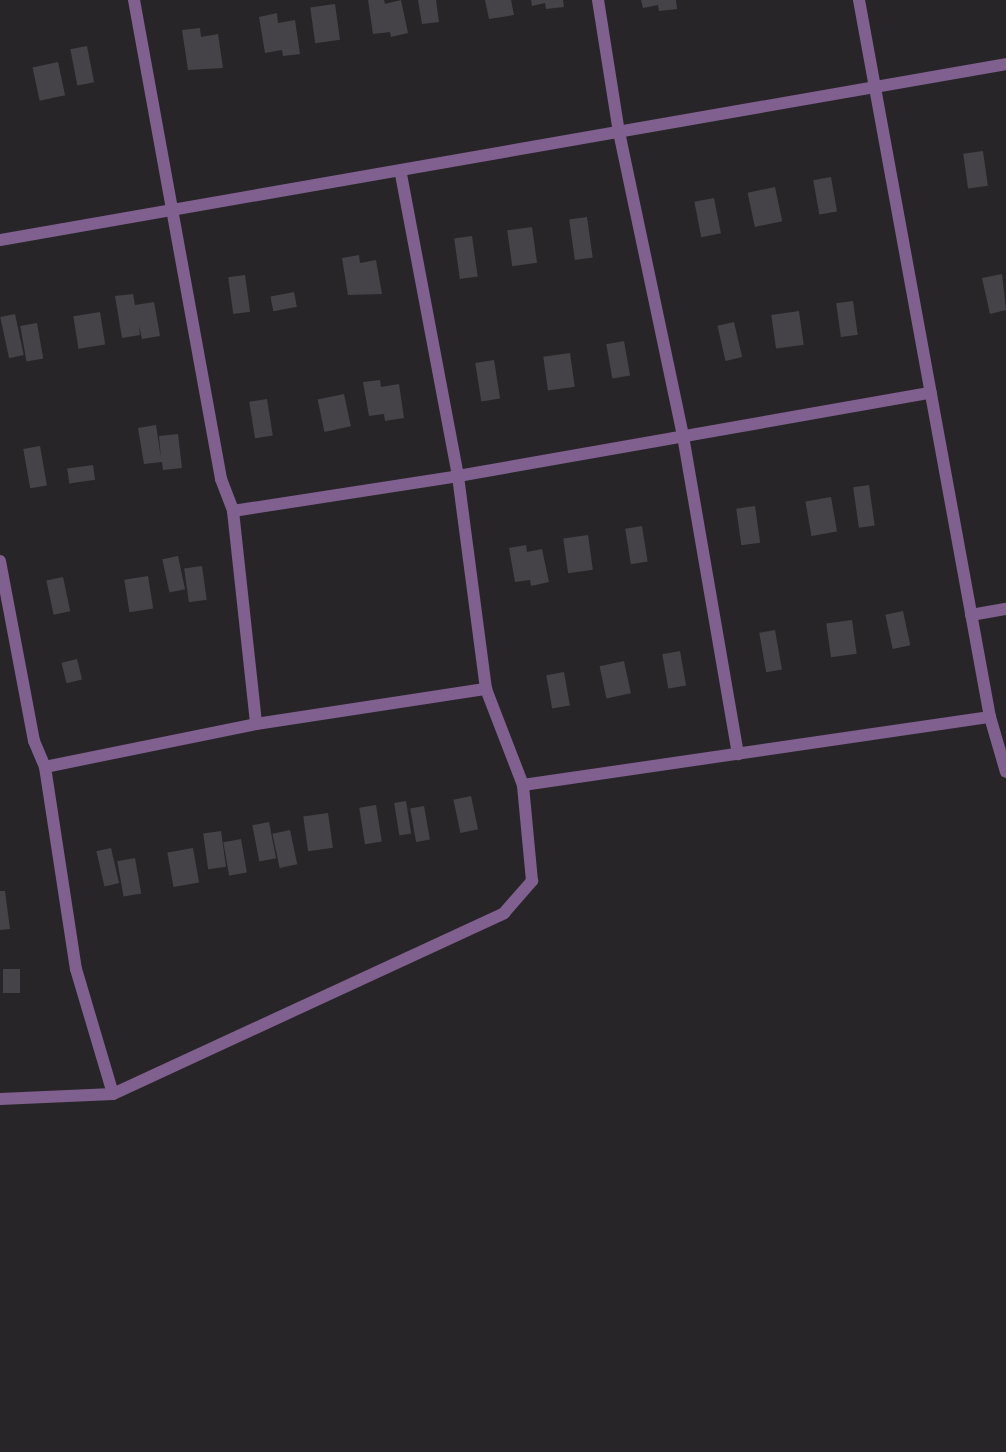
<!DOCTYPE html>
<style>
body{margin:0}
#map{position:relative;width:1006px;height:1452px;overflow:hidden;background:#282529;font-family:Inter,sans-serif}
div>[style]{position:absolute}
.building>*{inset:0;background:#454347;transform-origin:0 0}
.street>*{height:12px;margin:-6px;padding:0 6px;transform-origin:6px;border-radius:6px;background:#80608f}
span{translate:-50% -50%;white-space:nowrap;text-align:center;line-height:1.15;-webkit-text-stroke:5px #100f11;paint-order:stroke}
</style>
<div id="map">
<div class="building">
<i style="clip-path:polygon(368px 0,384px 0,385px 4px,401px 0,408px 33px,391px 37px,390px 32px,373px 34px)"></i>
<i style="clip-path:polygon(418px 0,436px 0,439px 22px,422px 24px)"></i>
<i style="clip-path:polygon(485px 0,511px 0,514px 15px,489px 19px)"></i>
<i style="clip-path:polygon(531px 0,563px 0,564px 7px,546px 9px,545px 3px,532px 6px)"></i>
<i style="clip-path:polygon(641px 0,676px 0,677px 9px,659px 11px,658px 5px,643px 8px)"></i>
<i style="left:335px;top:4px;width:36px;height:25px;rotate:82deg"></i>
<i style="clip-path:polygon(277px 13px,278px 23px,295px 20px,300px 54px,283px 56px,282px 50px,265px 53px,259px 17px)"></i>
<i style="clip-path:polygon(200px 28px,201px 37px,218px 34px,223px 68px,188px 70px,182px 30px)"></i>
<i style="left:87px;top:46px;width:37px;height:17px;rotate:79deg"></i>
<i style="left:58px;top:62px;width:34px;height:26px;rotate:78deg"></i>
<i style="left:983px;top:151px;width:35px;height:20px;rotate:82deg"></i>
<i style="left:831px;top:177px;width:35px;height:18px;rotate:80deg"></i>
<i style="left:775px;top:187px;width:35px;height:28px;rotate:78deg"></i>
<i style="left:714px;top:198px;width:36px;height:20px;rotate:79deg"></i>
<i style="left:587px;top:217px;width:41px;height:18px;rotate:82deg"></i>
<i style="left:532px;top:227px;width:36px;height:25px;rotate:82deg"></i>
<i style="left:472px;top:236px;width:41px;height:18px;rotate:82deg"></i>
<i style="clip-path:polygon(359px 255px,360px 263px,376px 260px,382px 294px,348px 295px,342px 258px)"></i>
<i style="clip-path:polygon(1002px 274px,1006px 310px,990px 314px,982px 278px)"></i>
<i style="left:245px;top:275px;width:37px;height:17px;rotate:82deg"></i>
<i style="left:294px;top:292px;width:15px;height:24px;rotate:79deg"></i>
<i style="clip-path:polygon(133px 294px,135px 305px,154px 302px,160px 336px,142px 339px,139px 325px,140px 335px,122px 338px,115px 296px)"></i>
<i style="left:853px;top:301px;width:34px;height:17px;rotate:82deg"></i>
<i style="left:799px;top:311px;width:34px;height:28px;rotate:82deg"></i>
<i style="left:100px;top:312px;width:33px;height:27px;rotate:81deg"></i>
<i style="left:15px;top:314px;width:42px;height:15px;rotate:78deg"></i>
<i style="left:734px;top:322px;width:36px;height:17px;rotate:77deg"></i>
<i style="left:37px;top:323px;width:36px;height:17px;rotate:80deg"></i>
<i style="left:624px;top:341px;width:35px;height:18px;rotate:80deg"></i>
<i style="left:570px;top:353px;width:34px;height:27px;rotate:82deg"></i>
<i style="left:494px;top:360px;width:39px;height:19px;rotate:81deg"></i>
<i style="clip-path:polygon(380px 380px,381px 387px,399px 384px,404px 418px,385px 421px,384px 414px,369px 416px,363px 382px)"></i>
<i style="left:344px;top:394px;width:33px;height:27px;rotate:78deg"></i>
<i style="left:267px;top:399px;width:37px;height:18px;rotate:81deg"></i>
<i style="clip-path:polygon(156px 425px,161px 458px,159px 436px,178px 434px,182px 468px,163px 470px,162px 462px,144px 464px,138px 428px)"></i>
<i style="left:40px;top:446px;width:40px;height:17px;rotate:80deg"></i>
<i style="left:93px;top:465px;width:15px;height:26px;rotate:82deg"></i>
<i style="left:869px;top:485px;width:41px;height:16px;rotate:82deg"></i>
<i style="left:831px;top:497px;width:35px;height:26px;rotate:80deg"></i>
<i style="left:755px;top:506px;width:37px;height:19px;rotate:82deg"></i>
<i style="left:642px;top:526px;width:36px;height:17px;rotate:81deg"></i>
<i style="left:588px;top:535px;width:35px;height:25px;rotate:82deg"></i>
<i style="clip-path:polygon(526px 545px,527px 552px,542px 549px,549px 582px,531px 586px,530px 580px,515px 582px,509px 548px)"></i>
<i style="left:178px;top:556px;width:34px;height:16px;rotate:78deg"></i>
<i style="left:202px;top:566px;width:34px;height:18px;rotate:82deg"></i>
<i style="left:148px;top:576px;width:33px;height:24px;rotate:81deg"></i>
<i style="left:63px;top:577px;width:35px;height:17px;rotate:78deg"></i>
<i style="left:903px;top:611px;width:35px;height:18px;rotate:78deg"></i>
<i style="left:852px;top:620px;width:34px;height:26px;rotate:82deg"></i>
<i style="left:775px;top:630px;width:40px;height:16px;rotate:80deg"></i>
<i style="left:680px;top:651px;width:35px;height:18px;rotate:80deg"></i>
<i style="left:77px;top:659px;width:21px;height:16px;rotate:76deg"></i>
<i style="left:624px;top:661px;width:33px;height:25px;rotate:78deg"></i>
<i style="left:564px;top:672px;width:34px;height:18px;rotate:80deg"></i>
<i style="left:471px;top:796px;width:34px;height:18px;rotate:78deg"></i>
<i style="left:406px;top:801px;width:33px;height:12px;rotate:81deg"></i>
<i style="left:376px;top:805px;width:37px;height:17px;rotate:81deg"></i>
<i style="left:424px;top:806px;width:34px;height:14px;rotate:80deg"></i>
<i style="left:328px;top:813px;width:35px;height:25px;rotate:82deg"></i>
<i style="left:269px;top:822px;width:37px;height:17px;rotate:79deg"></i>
<i style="left:290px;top:830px;width:35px;height:18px;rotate:78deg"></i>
<i style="left:221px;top:831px;width:36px;height:18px;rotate:82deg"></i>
<i style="left:241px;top:839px;width:34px;height:18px;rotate:80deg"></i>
<i style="left:111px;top:848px;width:36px;height:15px;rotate:77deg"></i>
<i style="left:193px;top:848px;width:35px;height:26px;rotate:80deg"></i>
<i style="left:135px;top:858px;width:36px;height:18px;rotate:80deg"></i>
<i style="clip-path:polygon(0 891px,5px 891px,10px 929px,0 930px)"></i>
<i style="left:3px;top:969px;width:17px;height:24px"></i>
</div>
<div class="street">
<i style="left:134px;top:0;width:487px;rotate:79.7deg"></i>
<i style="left:221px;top:479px;width:34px;rotate:69deg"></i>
<i style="left:233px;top:511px;width:214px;rotate:83.8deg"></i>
<i style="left:598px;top:0;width:134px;rotate:81deg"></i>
<i style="left:619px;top:132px;width:311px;rotate:78.1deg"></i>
<i style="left:683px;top:436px;width:323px;rotate:80.2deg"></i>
<i style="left:859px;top:0;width:729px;rotate:79.65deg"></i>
<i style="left:990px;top:717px;width:57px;rotate:73.8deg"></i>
<i style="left:0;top:240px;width:1021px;rotate:-9.92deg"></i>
<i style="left:233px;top:511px;width:228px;rotate:-8.8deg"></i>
<i style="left:458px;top:476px;width:480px;rotate:-10deg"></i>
<i style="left:0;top:561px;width:183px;rotate:79.3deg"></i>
<i style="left:34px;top:741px;width:28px;rotate:67deg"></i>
<i style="left:45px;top:767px;width:204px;rotate:81.3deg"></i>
<i style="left:76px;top:969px;width:130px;rotate:73.5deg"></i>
<i style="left:971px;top:615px;width:36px;rotate:-10deg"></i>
<i style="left:45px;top:767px;width:215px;rotate:-11.5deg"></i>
<i style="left:256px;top:724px;width:233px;rotate:-8.7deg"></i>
<i style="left:523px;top:785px;width:472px;rotate:-8.3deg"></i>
<i style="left:0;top:1099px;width:113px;rotate:-2.5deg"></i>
<i style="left:113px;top:1094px;width:431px;rotate:-24.8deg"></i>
<i style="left:504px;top:913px;width:43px;rotate:-48.8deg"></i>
<i style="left:532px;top:881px;width:96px;rotate:-95.4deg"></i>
<i style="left:523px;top:785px;width:103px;rotate:-111.1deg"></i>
<i style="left:486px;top:689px;width:215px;rotate:-97.5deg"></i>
<i style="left:458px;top:476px;width:311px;rotate:-100.7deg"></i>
</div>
</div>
